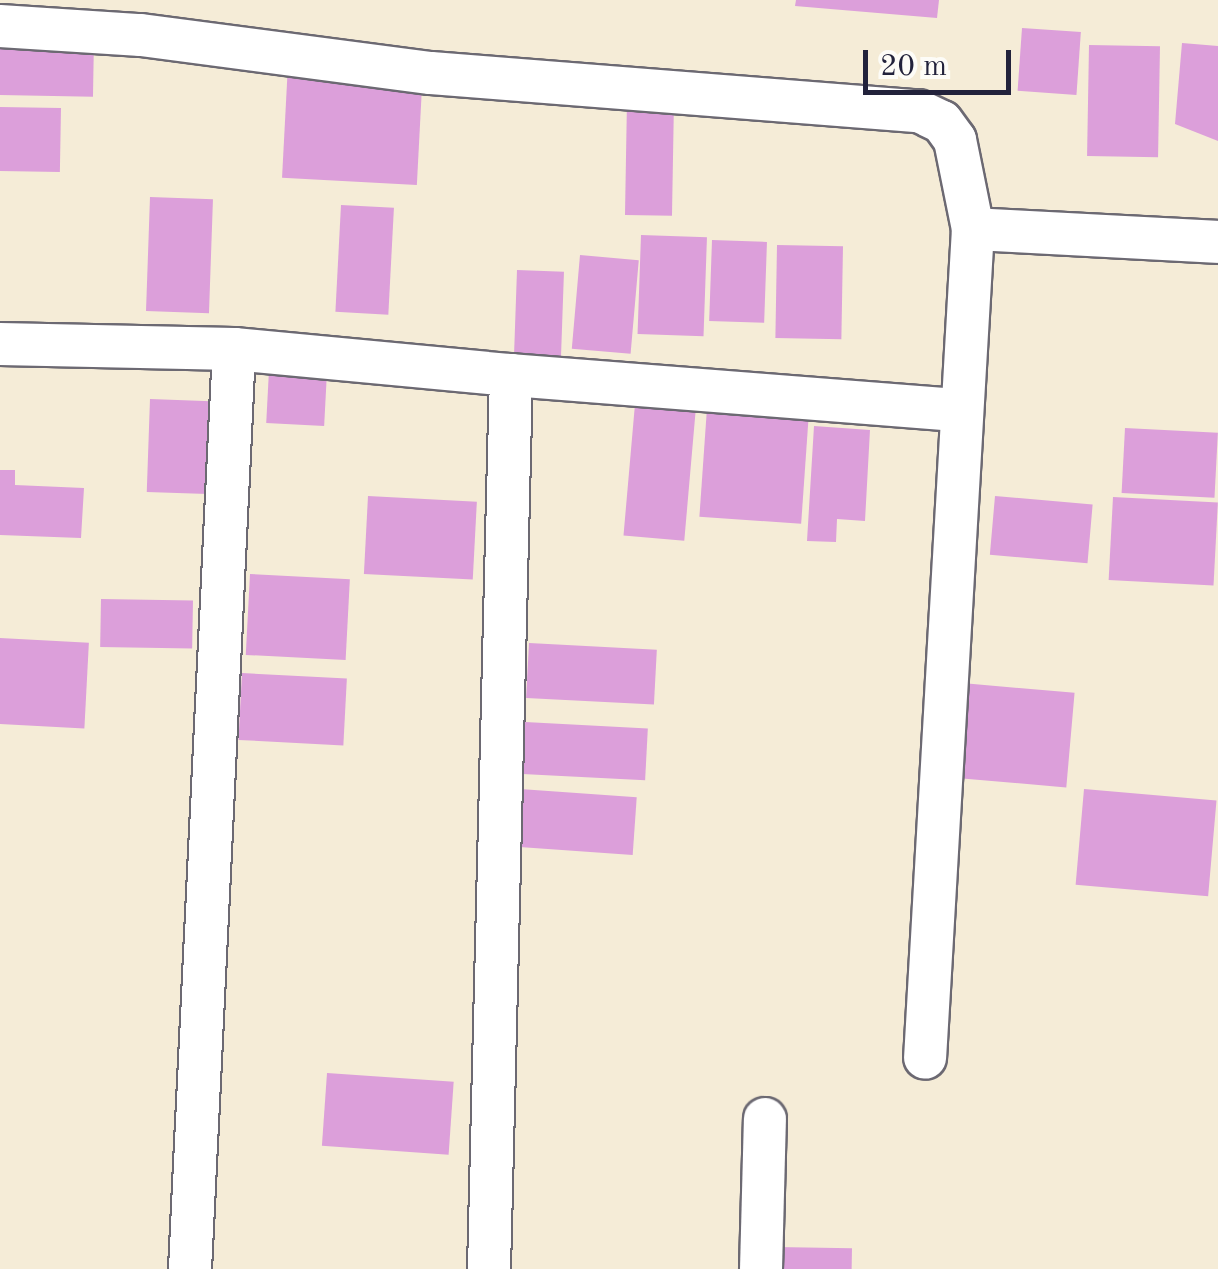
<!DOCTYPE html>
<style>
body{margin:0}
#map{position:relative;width:1218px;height:1269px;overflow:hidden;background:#f5ecd7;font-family:"Old Standard TT",serif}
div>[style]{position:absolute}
.building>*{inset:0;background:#dc9fda;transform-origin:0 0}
.roads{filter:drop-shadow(2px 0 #6c6972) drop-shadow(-2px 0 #6c6972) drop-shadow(0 2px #6c6972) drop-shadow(0 -2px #6c6972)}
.street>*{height:42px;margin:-21px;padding:0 21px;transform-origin:21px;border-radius:21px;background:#fff}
span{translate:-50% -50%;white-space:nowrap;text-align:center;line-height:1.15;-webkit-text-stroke:9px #fdfcf7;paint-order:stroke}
.scale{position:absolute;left:863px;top:50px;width:148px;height:45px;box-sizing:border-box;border:5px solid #22223b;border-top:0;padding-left:12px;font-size:30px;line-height:35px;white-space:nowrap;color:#22223b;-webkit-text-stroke:8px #fdfcf7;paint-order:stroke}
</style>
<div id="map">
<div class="building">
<i style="clip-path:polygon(796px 0,939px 0,937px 18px,795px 6px)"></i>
<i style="left:1022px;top:28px;width:59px;height:63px;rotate:4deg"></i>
<i style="left:0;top:37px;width:94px;height:58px;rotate:1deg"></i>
<i style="clip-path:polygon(1182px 43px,1218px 46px,1218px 141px,1175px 124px)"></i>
<i style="left:1089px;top:45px;width:71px;height:111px;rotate:1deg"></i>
<i style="left:288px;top:64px;width:135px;height:114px;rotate:3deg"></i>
<i style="left:627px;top:100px;width:47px;height:115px;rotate:1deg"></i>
<i style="left:0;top:107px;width:61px;height:64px;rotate:1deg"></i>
<i style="left:150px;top:197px;width:63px;height:114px;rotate:2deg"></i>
<i style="left:341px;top:205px;width:53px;height:107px;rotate:3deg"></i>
<i style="left:641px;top:235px;width:66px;height:99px;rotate:2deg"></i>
<i style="left:712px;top:240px;width:55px;height:81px;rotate:2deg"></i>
<i style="left:777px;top:245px;width:66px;height:93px;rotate:1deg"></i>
<i style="left:580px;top:255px;width:59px;height:94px;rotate:5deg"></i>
<i style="left:517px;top:270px;width:47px;height:88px;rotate:2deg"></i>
<i style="left:269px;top:370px;width:58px;height:53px;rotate:3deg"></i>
<i style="left:150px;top:399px;width:61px;height:93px;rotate:2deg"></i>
<i style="left:635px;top:404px;width:61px;height:132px;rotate:5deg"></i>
<i style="left:707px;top:408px;width:102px;height:109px;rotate:4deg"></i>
<i style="clip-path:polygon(814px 426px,870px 430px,865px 521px,837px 519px,836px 542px,807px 541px)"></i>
<i style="left:1125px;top:428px;width:93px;height:65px;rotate:3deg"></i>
<i style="clip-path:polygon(0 470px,15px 470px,15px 485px,84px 488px,81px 538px,0 535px)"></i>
<i style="left:368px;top:496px;width:109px;height:78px;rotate:3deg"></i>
<i style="left:995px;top:496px;width:98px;height:59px;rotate:5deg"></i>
<i style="left:1113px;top:497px;width:105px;height:83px;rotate:3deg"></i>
<i style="left:250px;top:574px;width:100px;height:81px;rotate:3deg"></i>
<i style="left:101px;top:599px;width:92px;height:48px;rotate:1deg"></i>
<i style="left:0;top:638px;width:89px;height:86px;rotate:3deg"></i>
<i style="left:529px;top:643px;width:128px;height:55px;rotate:3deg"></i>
<i style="left:242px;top:673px;width:105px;height:67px;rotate:3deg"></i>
<i style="left:962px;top:683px;width:113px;height:95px;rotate:5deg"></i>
<i style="left:525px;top:722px;width:123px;height:52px;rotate:3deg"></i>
<i style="left:520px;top:789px;width:117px;height:58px;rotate:4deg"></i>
<i style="left:1084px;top:789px;width:133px;height:96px;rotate:5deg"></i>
<i style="left:327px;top:1073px;width:127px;height:73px;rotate:4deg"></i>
<i style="left:776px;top:1247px;width:76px;height:22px;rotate:1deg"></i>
</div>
<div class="roads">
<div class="street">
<i style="left:0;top:26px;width:141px;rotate:3.7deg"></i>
<i style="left:141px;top:35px;width:292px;rotate:7.5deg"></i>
<i style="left:431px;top:73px;width:489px;rotate:4.5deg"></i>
<i style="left:919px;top:111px;width:25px;rotate:26deg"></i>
<i style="left:942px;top:122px;width:22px;rotate:54deg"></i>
<i style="left:955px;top:140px;width:91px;rotate:78.6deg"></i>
<i style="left:973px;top:229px;width:830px;rotate:93.31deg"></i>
<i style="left:973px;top:229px;width:245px;rotate:3deg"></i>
<i style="left:0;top:344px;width:234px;rotate:1.2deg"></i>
<i style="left:234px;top:349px;width:278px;rotate:5.4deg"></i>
<i style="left:190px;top:1269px;width:921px;rotate:-87.26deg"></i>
<i style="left:489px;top:1269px;width:894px;rotate:-88.59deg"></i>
<i style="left:511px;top:375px;width:448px;rotate:4.5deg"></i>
<i style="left:761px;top:1269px;width:150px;rotate:-88.5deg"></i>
</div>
</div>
<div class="scale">20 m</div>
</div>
